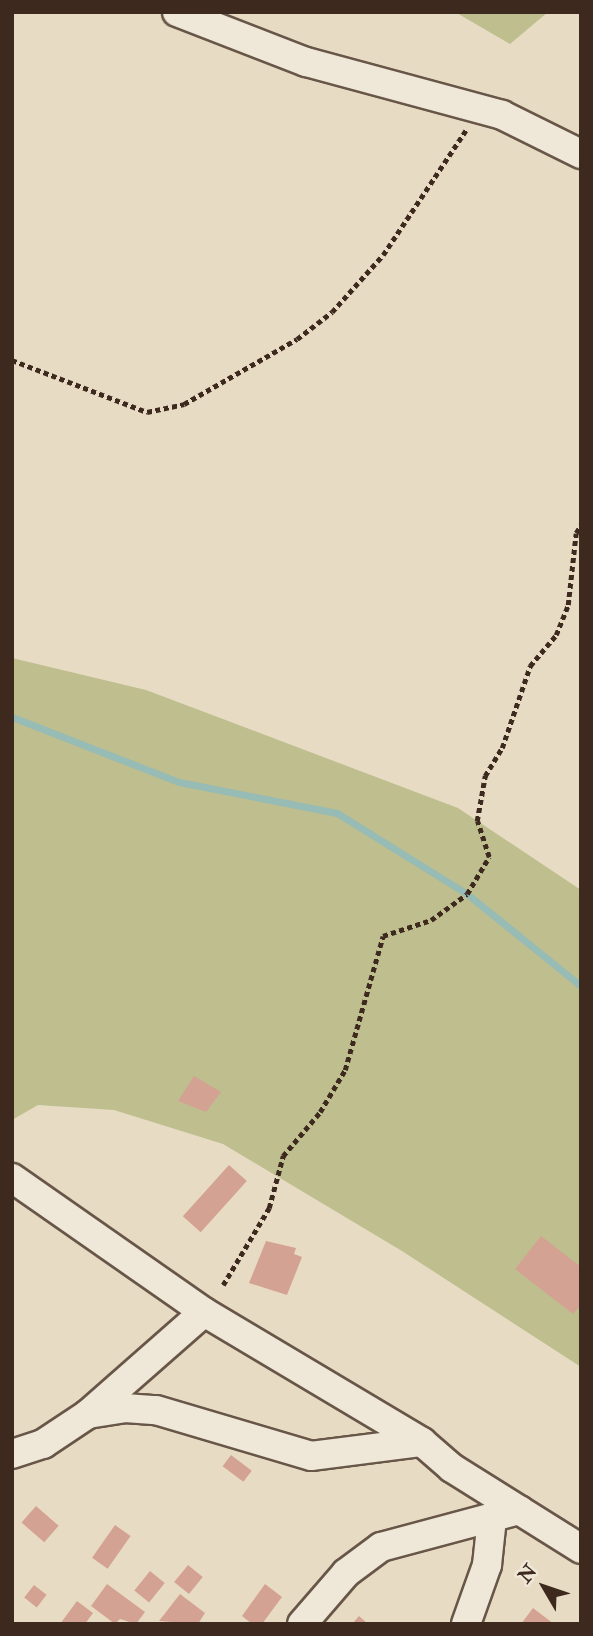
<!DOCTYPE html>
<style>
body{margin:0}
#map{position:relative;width:593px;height:1636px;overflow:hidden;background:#e7dcc3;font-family:"IM FELL Double Pica",serif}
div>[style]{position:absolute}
.green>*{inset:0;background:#bebe8e}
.stream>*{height:7px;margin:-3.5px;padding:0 3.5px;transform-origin:3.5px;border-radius:3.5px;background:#97bbb5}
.building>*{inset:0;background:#d4a293;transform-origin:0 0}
.path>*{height:4.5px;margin-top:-2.25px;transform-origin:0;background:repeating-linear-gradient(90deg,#3e291f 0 5px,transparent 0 8.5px)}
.roads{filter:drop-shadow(2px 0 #685648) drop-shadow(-2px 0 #685648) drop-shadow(0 2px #685648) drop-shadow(0 -2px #685648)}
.minor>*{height:28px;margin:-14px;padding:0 14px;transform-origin:14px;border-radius:14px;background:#efe8d8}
span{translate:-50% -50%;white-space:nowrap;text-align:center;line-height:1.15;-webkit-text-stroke:5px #efe8d8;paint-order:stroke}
.frame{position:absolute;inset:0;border:14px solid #3e291f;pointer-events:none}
.north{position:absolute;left:509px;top:1552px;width:70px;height:70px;-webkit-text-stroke:5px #efe8d8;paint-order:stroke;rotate:309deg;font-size:19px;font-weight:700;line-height:28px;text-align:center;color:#3e291f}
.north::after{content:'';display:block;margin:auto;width:24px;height:32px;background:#3e291f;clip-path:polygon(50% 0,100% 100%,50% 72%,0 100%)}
</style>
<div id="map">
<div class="green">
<i style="clip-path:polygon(455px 12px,548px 12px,510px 44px)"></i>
<i style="clip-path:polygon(12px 658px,146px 690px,458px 808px,581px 890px,581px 1367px,402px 1251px,223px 1144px,114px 1110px,38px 1105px,12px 1120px)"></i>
</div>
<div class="stream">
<i style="left:12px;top:717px;width:179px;rotate:21.3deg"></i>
<i style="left:179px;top:782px;width:161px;rotate:11.1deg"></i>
<i style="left:337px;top:813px;width:153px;rotate:31.9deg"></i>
<i style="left:467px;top:894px;width:146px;rotate:38.9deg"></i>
</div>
<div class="building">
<i style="clip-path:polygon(194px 1076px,221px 1092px,206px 1112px,178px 1101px)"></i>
<i style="left:229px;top:1165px;width:24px;height:69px;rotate:42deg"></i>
<i style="clip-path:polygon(541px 1236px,581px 1267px,581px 1305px,573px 1314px,515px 1269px)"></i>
<i style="clip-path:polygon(266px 1241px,296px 1248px,294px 1254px,302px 1257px,287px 1295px,249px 1283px)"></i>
<i style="left:231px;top:1455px;width:26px;height:14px;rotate:37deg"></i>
<i style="left:36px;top:1506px;width:30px;height:22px;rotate:41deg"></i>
<i style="left:115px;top:1525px;width:19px;height:40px;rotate:35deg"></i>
<i style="left:188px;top:1565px;width:19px;height:22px;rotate:39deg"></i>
<i style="left:150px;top:1571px;width:19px;height:25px;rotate:39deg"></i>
<i style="clip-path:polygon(107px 1584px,145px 1612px,136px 1624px,120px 1619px,115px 1624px,91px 1606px)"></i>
<i style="clip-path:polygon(265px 1584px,282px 1597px,262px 1624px,252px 1624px,242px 1616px)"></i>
<i style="left:34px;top:1585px;width:16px;height:16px;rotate:38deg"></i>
<i style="clip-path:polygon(180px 1594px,205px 1613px,198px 1624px,159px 1621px)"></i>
<i style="clip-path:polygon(77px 1601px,93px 1613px,85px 1624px,60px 1624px)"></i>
<i style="clip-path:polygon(533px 1608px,554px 1624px,521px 1624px)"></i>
<i style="clip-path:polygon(359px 1616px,368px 1624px,352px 1624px)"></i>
</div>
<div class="path">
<i style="left:12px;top:360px;width:145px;rotate:21.1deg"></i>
<i style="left:147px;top:412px;width:38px;rotate:-12deg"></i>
<i style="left:184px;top:404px;width:130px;rotate:-29.9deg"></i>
<i style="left:297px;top:339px;width:44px;rotate:-37.6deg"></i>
<i style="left:332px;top:312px;width:76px;rotate:-48.2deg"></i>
<i style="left:383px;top:255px;width:150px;rotate:-56.4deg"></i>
<i style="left:223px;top:1285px;width:90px;rotate:-59.1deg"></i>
<i style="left:269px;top:1208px;width:54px;rotate:-74.9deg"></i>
<i style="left:283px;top:1156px;width:57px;rotate:-49.9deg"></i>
<i style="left:320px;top:1112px;width:49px;rotate:-59.2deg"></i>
<i style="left:345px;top:1070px;width:139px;rotate:-74.2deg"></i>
<i style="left:383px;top:936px;width:51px;rotate:-18.4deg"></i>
<i style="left:431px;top:920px;width:44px;rotate:-35.8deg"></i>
<i style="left:467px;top:894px;width:43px;rotate:-59.3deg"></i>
<i style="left:489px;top:857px;width:38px;rotate:-108deg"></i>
<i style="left:477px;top:821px;width:46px;rotate:-79.9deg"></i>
<i style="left:485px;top:776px;width:33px;rotate:-59deg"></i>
<i style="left:502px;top:748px;width:87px;rotate:-71.1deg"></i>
<i style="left:530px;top:666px;width:40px;rotate:-50deg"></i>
<i style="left:556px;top:635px;width:32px;rotate:-68deg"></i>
<i style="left:568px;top:605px;width:72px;rotate:-83.7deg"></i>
<i style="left:576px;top:533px;width:9px;rotate:-58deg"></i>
</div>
<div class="roads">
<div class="minor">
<i style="left:177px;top:12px;width:138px;rotate:21.2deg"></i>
<i style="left:306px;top:62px;width:203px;rotate:15.1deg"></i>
<i style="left:502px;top:115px;width:88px;rotate:26.3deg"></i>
<i style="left:12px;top:1178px;width:234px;rotate:34.9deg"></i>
<i style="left:204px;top:1312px;width:254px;rotate:30.8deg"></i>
<i style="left:422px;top:1442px;width:40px;rotate:41deg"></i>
<i style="left:452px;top:1468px;width:152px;rotate:32.1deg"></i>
<i style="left:88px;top:1414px;width:37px;rotate:-9deg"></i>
<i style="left:125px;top:1408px;width:31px;rotate:4deg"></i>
<i style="left:156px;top:1410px;width:162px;rotate:16.5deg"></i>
<i style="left:311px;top:1456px;width:112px;rotate:-7.2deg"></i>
<i style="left:12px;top:1454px;width:33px;rotate:-18deg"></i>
<i style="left:43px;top:1444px;width:54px;rotate:-33.7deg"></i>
<i style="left:88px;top:1414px;width:154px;rotate:-41.3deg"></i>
<i style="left:302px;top:1624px;width:67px;rotate:-49.2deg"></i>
<i style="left:346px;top:1573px;width:44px;rotate:-36.6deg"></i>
<i style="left:381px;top:1547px;width:143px;rotate:-15deg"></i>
<i style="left:466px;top:1624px;width:63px;rotate:-70.4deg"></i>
<i style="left:487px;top:1565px;width:47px;rotate:-83.9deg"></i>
</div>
</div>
<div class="frame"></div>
<div class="north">N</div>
</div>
